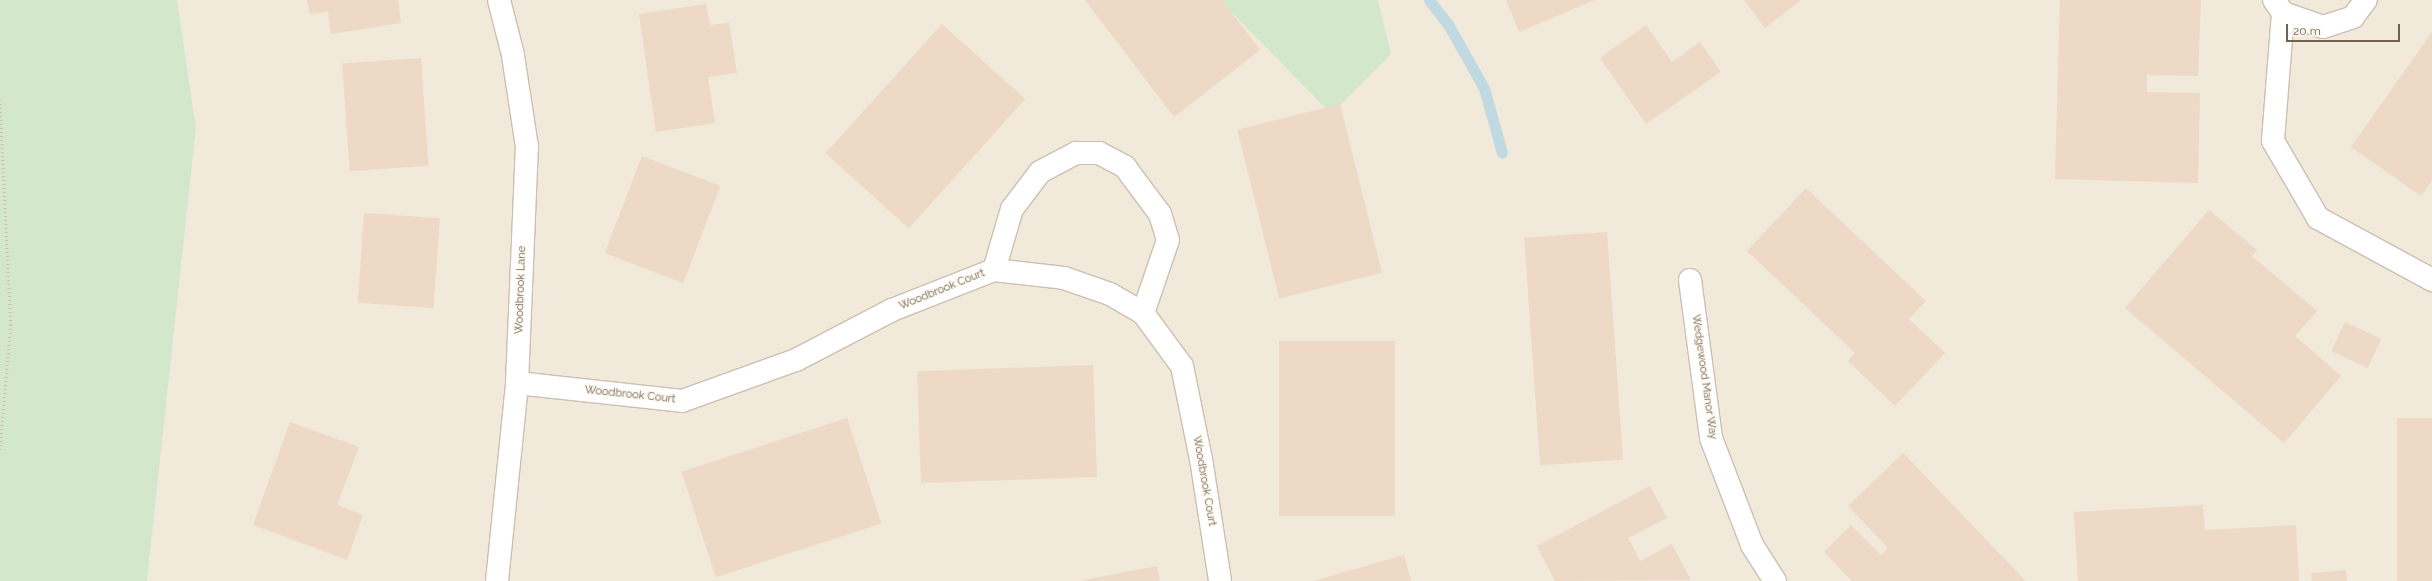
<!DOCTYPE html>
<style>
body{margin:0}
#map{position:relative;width:2432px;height:581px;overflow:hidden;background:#faf6eb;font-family:Raleway,sans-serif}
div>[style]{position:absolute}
.residential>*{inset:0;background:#f1e9da}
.green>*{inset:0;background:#d3e7ca}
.stream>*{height:11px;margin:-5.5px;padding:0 5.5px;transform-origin:5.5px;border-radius:5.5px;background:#c1dae2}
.building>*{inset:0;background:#edd9c6;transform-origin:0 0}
.path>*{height:2.5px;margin-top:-1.25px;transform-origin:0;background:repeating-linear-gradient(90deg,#d2bca8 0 1px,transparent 0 4px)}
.roads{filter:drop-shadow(1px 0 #ccbfb2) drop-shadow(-1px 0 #ccbfb2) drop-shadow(0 1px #ccbfb2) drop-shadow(0 -1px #ccbfb2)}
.service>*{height:22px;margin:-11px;padding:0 11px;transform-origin:11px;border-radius:11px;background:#fff}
.minor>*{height:22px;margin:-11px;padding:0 11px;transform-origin:11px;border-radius:11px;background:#fff}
span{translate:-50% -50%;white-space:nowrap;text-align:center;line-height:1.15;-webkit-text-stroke:3px #fdfaf1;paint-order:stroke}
.street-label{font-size:11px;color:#736051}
.scale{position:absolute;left:2286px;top:24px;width:114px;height:18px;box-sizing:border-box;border:2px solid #736051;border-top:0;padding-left:5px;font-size:12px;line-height:14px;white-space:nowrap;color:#736051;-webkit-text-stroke:3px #fdfaf1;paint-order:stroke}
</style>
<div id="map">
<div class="residential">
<i style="clip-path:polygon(177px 0,1220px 0,1391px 54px,1378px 0,2432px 0,2432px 581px,147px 581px,196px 128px)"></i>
</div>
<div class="green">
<i style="clip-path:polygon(0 0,177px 0,196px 128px,147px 581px,0 581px)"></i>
<i style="clip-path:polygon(1220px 0,1378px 0,1391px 54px,1331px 114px)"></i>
</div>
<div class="stream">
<i style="left:1429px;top:0;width:33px;rotate:52deg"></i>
<i style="left:1449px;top:26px;width:71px;rotate:60.6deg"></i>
<i style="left:1484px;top:88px;width:67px;rotate:74.5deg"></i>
</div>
<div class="building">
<i style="clip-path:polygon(307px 0,398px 0,401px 23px,331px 34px,328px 11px,310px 14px)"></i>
<i style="clip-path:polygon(1085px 0,1222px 0,1260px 50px,1174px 117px)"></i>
<i style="clip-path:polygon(1506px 0,1595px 0,1519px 32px)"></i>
<i style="clip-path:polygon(1744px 0,1801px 0,1765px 28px)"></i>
<i style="clip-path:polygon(2060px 0,2201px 0,2198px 76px,2147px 75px,2147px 92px,2200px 93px,2198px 183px,2055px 179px)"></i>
<i style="clip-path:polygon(706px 4px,710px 25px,729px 23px,737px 73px,708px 77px,715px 123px,656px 132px,639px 14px)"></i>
<i style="left:942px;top:24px;width:112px;height:174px;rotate:42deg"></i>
<i style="clip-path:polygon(1646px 25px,1672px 62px,1700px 42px,1721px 72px,1646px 124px,1600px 58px)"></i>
<i style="clip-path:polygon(2432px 32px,2432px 181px,2421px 196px,2351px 147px)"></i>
<i style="left:421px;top:58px;width:108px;height:79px;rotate:86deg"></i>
<i style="left:1340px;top:104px;width:174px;height:106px;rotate:76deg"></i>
<i style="left:642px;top:156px;width:84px;height:104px;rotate:21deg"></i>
<i style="clip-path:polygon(1806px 188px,1926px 301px,1909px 319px,1945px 353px,1895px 406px,1848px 361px,1855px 353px,1747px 251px)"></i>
<i style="clip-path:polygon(2209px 210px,2257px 250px,2252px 256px,2317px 311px,2295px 336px,2341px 376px,2284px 443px,2125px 308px)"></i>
<i style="left:364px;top:213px;width:76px;height:90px;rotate:4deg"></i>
<i style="left:1607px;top:232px;width:228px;height:83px;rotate:86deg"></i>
<i style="left:2345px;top:322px;width:40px;height:32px;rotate:25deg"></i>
<i style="left:1279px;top:341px;width:116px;height:175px"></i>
<i style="left:1093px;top:365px;width:112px;height:176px;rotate:88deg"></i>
<i style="left:847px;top:418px;width:111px;height:174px;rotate:72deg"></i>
<i style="left:2397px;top:418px;width:35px;height:163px"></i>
<i style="clip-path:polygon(290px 422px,359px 447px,337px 505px,363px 515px,347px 560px,253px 525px)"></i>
<i style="clip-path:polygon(1903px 453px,2025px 580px,2025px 581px,1852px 581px,1824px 552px,1851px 525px,1881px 555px,1888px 548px,1848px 506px)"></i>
<i style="clip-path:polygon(1650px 486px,1667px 518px,1628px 538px,1640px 561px,1672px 544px,1691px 580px,1555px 581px,1537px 546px)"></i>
<i style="clip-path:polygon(2203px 505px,2205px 530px,2296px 525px,2299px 581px,2078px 581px,2074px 512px)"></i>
<i style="clip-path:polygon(1404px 555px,1411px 581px,1313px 581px)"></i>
<i style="clip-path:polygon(1157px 566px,1160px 581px,1084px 581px,1084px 580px)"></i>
<i style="clip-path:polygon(2346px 570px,2347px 581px,2312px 581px,2311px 573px)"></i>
</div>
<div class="path">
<i style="left:0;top:100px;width:225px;rotate:87.2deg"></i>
<i style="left:11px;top:325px;width:126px;rotate:95deg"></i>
</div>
<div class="roads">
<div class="service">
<i style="left:994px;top:270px;width:64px;rotate:-73.6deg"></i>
<i style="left:1012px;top:209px;width:46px;rotate:-52.9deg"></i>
<i style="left:1040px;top:172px;width:41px;rotate:-27.8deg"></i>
<i style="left:1076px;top:153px;width:23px"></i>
<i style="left:1099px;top:153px;width:30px;rotate:28deg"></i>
<i style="left:1125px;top:167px;width:59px;rotate:53.3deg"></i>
<i style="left:1160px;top:214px;width:27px;rotate:73deg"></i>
<i style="left:1168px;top:240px;width:77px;rotate:108.9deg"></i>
</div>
<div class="minor">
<i style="left:2274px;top:0;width:16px;rotate:55deg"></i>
<i style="left:2283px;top:13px;width:128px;rotate:94.5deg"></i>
<i style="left:2273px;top:141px;width:89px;rotate:59.7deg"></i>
<i style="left:2318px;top:218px;width:130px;rotate:28.5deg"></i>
<i style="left:2283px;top:13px;width:42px;rotate:19.3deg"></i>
<i style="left:2323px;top:27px;width:32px;rotate:-18deg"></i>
<i style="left:2353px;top:17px;width:21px;rotate:-53deg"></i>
<i style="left:1690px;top:280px;width:159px;rotate:82.4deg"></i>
<i style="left:1711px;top:438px;width:115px;rotate:69deg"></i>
<i style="left:1752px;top:545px;width:43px;rotate:57.4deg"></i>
<i style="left:517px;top:383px;width:166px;rotate:6.2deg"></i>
<i style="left:682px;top:401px;width:121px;rotate:-19.8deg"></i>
<i style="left:796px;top:360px;width:108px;rotate:-27.5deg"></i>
<i style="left:892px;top:310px;width:110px;rotate:-21.4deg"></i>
<i style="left:994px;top:270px;width:70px;rotate:6.5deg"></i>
<i style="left:1064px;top:278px;width:49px;rotate:19.2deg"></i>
<i style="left:1110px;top:294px;width:38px;rotate:30deg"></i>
<i style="left:1143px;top:313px;width:66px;rotate:53.7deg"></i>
<i style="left:1182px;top:366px;width:95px;rotate:78.5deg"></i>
<i style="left:1201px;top:459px;width:123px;rotate:81.1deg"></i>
<i style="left:497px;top:581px;width:199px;rotate:-84.2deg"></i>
<i style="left:517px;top:383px;width:236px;rotate:-87.6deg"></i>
<i style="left:527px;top:147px;width:93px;rotate:-98.7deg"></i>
<i style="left:513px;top:55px;width:57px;rotate:-104.3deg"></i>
</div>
</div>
<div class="street-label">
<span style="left:521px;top:290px;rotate:-88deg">Woodbrook Lane</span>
<span style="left:942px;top:290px;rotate:-22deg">Woodbrook Court</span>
<span style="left:1704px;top:377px;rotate:82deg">Wedgewood Manor Way</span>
<span style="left:630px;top:395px;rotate:6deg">Woodbrook Court</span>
<span style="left:1204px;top:481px;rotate:80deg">Woodbrook Court</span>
</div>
<div class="scale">20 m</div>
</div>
